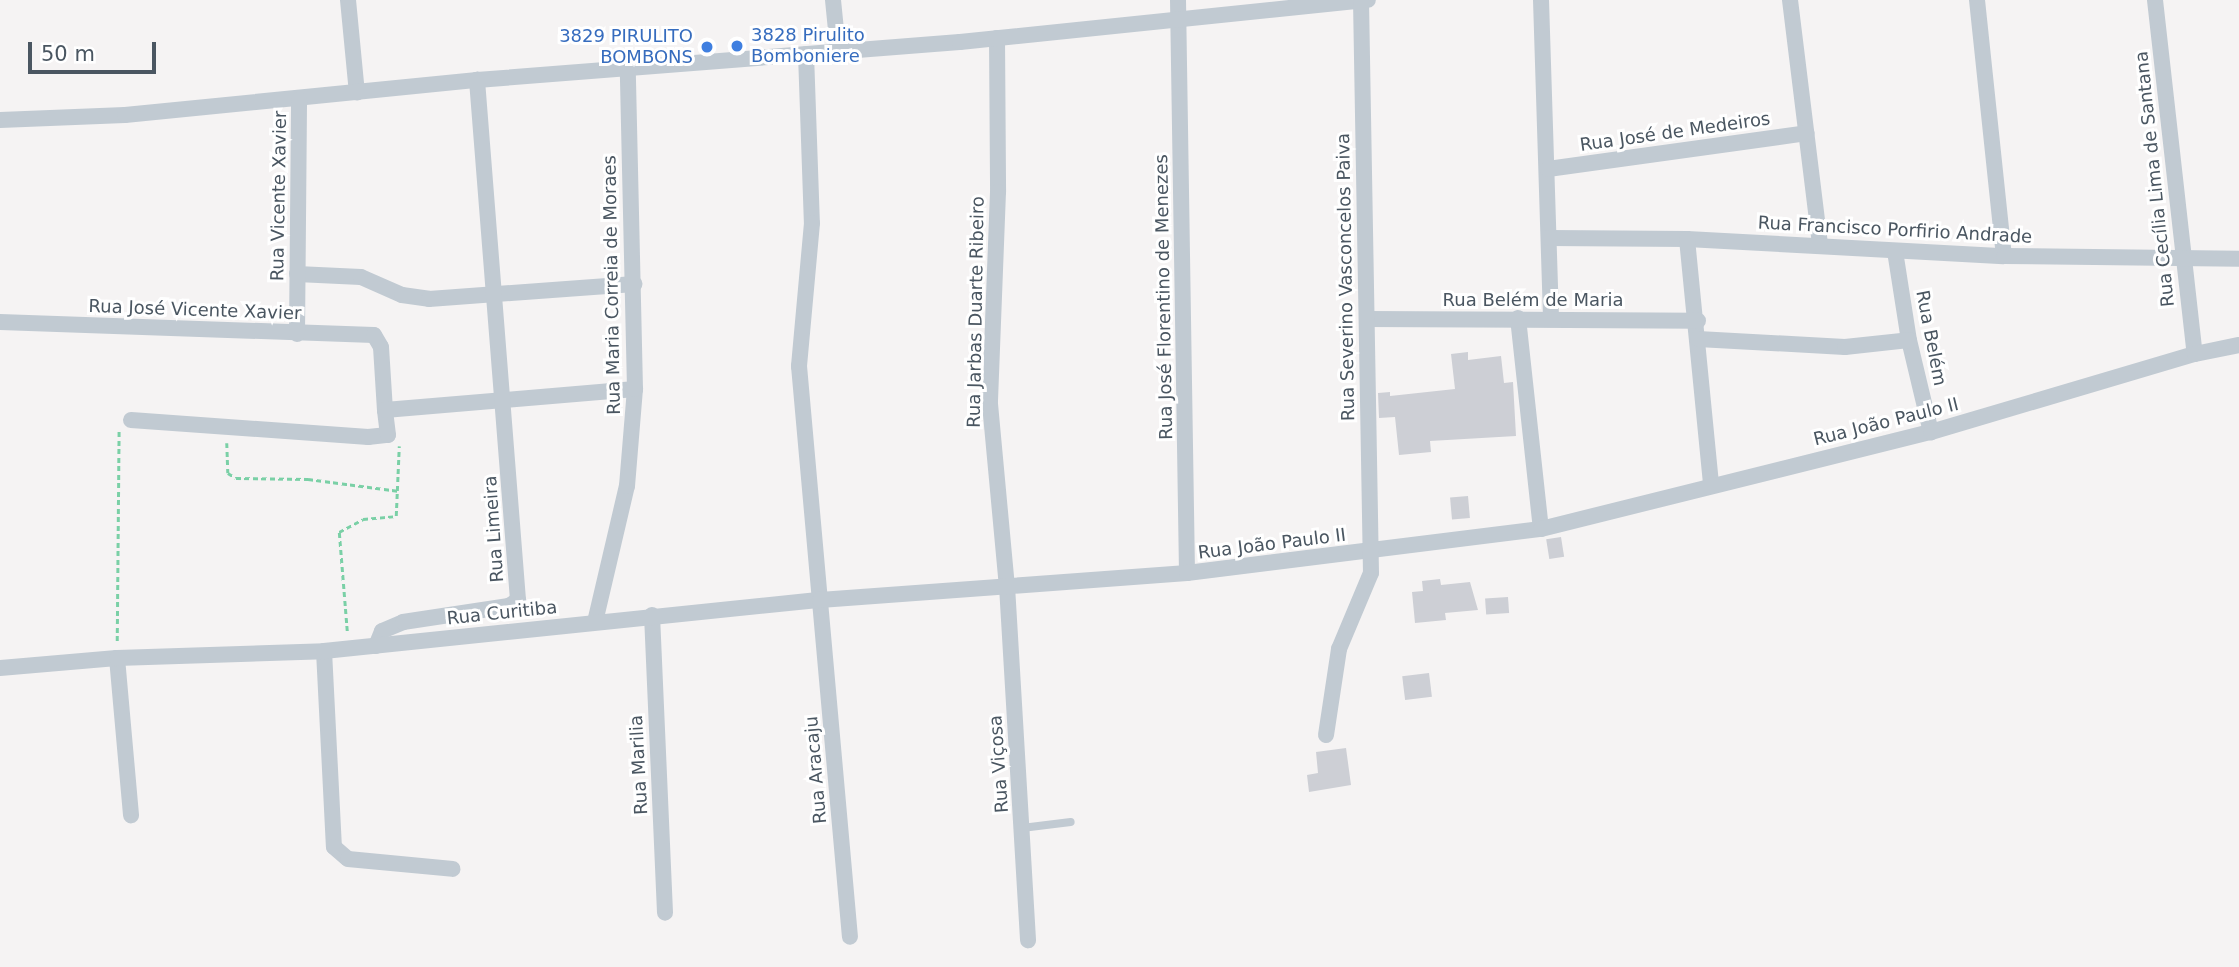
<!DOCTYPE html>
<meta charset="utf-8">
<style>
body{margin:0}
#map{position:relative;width:2239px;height:967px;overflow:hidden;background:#f5f3f3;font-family:"DejaVu Sans",sans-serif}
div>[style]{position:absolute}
.building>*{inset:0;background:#cdcfd5;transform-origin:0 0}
.path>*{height:2.5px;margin-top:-1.25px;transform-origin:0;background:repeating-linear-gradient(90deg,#7ad0a6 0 5px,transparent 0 8.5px)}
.service>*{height:8px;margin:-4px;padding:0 4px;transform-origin:4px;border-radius:4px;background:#c1cad2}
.minor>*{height:16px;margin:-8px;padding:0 8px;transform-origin:8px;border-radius:8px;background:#c1cad2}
.dots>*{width:19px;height:19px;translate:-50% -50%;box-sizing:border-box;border:4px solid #fff;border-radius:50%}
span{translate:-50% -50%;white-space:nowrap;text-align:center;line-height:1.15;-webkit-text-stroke:6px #fff;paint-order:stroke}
.shop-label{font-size:18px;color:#366cbe}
.left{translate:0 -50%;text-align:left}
.right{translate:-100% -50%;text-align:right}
.street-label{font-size:18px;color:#4a5661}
.scale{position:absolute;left:28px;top:42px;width:128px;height:32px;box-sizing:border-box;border:4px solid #4a5661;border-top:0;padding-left:9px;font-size:21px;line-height:24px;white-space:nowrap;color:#4a5661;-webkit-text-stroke:5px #fff;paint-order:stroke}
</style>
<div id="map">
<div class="building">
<i style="clip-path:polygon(1468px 352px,1468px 360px,1501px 356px,1504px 383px,1513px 382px,1516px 436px,1430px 441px,1431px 452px,1399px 455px,1395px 417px,1379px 418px,1378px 393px,1390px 392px,1390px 396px,1455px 389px,1451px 354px)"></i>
<i style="left:1468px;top:496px;width:22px;height:18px;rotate:85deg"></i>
<i style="left:1561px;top:537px;width:20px;height:15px;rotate:81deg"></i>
<i style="clip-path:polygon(1440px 579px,1441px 585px,1470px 582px,1478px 610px,1445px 613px,1446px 620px,1415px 623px,1412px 592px,1423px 591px,1422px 581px)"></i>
<i style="left:1508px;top:597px;width:16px;height:23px;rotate:86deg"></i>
<i style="left:1429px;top:673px;width:24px;height:27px;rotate:83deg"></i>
<i style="clip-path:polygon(1346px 748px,1351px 785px,1309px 792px,1307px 775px,1318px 773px,1316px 752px)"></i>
</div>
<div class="path">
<i style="left:227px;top:443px;width:30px;rotate:88deg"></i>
<i style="left:228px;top:473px;width:9px;rotate:32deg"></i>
<i style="left:236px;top:478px;width:72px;rotate:0.8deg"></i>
<i style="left:308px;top:479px;width:92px;rotate:7.5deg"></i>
<i style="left:347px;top:631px;width:99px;rotate:-94.6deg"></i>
<i style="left:339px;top:532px;width:27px;rotate:-28deg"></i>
<i style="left:363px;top:519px;width:33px;rotate:-5deg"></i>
<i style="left:396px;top:516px;width:70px;rotate:-87.5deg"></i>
<i style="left:117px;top:641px;width:210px;rotate:-89.5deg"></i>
</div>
<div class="service">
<i style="left:1022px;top:828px;width:49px;rotate:-7deg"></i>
</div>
<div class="minor">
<i style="left:348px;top:0;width:93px;rotate:84.5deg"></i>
<i style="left:833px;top:0;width:50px;rotate:84.3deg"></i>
<i style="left:1178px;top:0;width:573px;rotate:89.1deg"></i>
<i style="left:1541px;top:0;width:317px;rotate:88.2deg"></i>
<i style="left:1790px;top:0;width:247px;rotate:83deg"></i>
<i style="left:1977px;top:0;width:257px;rotate:84deg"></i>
<i style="left:2155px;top:0;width:356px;rotate:83.6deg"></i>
<i style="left:997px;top:38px;width:154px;rotate:89.6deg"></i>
<i style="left:998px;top:192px;width:212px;rotate:92.2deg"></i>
<i style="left:990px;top:404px;width:183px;rotate:84.7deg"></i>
<i style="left:1007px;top:586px;width:355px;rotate:86.6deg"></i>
<i style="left:806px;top:54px;width:169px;rotate:88deg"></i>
<i style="left:812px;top:223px;width:144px;rotate:95.2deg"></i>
<i style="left:799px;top:366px;width:573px;rotate:84.9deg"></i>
<i style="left:0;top:120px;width:125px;rotate:-2.3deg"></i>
<i style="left:125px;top:115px;width:354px;rotate:-5.7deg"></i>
<i style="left:477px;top:80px;width:484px;rotate:-4.5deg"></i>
<i style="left:960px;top:42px;width:410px;rotate:-5.9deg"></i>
<i style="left:1548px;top:169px;width:261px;rotate:-7.9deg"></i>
<i style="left:1549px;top:238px;width:138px;rotate:0.4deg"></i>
<i style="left:1687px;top:239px;width:317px;rotate:3.1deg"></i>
<i style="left:2004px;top:256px;width:235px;rotate:0.7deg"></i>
<i style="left:1687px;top:239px;width:247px;rotate:84.4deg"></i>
<i style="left:1895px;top:251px;width:90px;rotate:81.1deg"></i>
<i style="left:1909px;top:340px;width:95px;rotate:76.6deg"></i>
<i style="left:297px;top:274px;width:64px;rotate:2.7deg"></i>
<i style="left:361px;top:277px;width:45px;rotate:23.7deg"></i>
<i style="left:402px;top:295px;width:27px;rotate:8deg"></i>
<i style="left:429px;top:299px;width:206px;rotate:-4.2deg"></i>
<i style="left:1518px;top:318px;width:212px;rotate:83.8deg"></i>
<i style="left:1367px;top:319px;width:331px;rotate:0.3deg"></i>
<i style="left:0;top:322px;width:374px;rotate:2deg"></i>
<i style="left:374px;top:335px;width:14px;rotate:60deg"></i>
<i style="left:381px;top:347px;width:63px;rotate:86.4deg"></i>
<i style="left:297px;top:334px;width:234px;rotate:-89.5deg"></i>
<i style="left:1698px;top:339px;width:147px;rotate:3.1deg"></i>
<i style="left:1845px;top:347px;width:64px;rotate:-6.2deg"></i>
<i style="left:131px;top:420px;width:238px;rotate:4.1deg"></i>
<i style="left:368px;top:437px;width:20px;rotate:-6deg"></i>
<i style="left:388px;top:435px;width:25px;rotate:-97deg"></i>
<i style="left:385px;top:410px;width:251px;rotate:-4.8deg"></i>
<i style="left:652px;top:615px;width:298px;rotate:87.5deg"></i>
<i style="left:595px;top:622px;width:140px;rotate:-76.8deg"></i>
<i style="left:627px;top:486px;width:97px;rotate:-85.3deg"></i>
<i style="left:635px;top:389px;width:320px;rotate:-91.3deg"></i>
<i style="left:376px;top:646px;width:16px;rotate:-68deg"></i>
<i style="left:382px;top:631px;width:23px;rotate:-23deg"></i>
<i style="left:403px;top:622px;width:107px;rotate:-8.6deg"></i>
<i style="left:509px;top:606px;width:11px;rotate:-34deg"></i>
<i style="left:518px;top:600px;width:522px;rotate:-94.51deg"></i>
<i style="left:324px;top:651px;width:196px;rotate:87.1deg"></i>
<i style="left:334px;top:847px;width:18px;rotate:41deg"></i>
<i style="left:348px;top:859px;width:105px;rotate:5.4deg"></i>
<i style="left:117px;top:658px;width:158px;rotate:84.9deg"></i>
<i style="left:0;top:668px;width:117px;rotate:-4.9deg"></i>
<i style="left:117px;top:658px;width:207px;rotate:-1.9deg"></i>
<i style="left:324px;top:651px;width:499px;rotate:-5.9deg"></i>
<i style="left:820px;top:600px;width:368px;rotate:-4.2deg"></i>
<i style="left:1187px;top:573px;width:357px;rotate:-7.1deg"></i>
<i style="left:1541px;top:529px;width:402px;rotate:-14deg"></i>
<i style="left:1931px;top:432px;width:275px;rotate:-16.5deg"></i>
<i style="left:2195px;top:354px;width:45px;rotate:-11.6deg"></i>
<i style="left:1326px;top:735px;width:87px;rotate:-81.4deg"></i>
<i style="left:1339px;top:649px;width:82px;rotate:-67.2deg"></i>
<i style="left:1371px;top:573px;width:572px;rotate:-91deg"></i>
</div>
<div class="dots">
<i style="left:737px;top:46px;background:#3f7fe0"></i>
<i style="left:707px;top:47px;background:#3f7fe0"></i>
</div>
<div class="shop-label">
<span class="left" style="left:751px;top:46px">3828 Pirulito<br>Bomboniere</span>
<span class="right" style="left:693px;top:47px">3829 PIRULITO<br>BOMBONS</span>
</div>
<div class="street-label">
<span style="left:1675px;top:132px;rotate:-8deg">Rua José de Medeiros</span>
<span style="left:2155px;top:179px;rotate:-96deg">Rua Cecília Lima de Santana</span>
<span style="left:279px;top:196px;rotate:-89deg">Rua Vicente Xavier</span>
<span style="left:1895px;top:230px;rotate:3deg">Rua Francisco Porfirio Andrade</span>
<span style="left:1346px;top:277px;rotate:-91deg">Rua Severino Vasconcelos Paiva</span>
<span style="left:612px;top:285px;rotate:-91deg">Rua Maria Correia de Moraes</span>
<span style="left:1164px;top:297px;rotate:-91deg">Rua José Florentino de Menezes</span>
<span style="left:1533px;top:300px">Rua Belém de Maria</span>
<span style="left:195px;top:310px;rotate:2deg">Rua José Vicente Xavier</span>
<span style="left:976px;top:312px;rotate:-89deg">Rua Jarbas Duarte Ribeiro</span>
<span style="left:1931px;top:338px;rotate:79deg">Rua Belém</span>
<span style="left:1886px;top:422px;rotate:-14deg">Rua João Paulo II</span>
<span style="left:494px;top:529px;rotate:-94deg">Rua Limeira</span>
<span style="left:1272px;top:544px;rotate:-7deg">Rua João Paulo II</span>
<span style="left:502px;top:613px;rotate:-6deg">Rua Curitiba</span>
<span style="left:999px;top:764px;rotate:-94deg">Rua Viçosa</span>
<span style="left:639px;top:765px;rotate:-93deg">Rua Marilia</span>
<span style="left:816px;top:770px;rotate:-95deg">Rua Aracaju</span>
</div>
<div class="scale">50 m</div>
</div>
